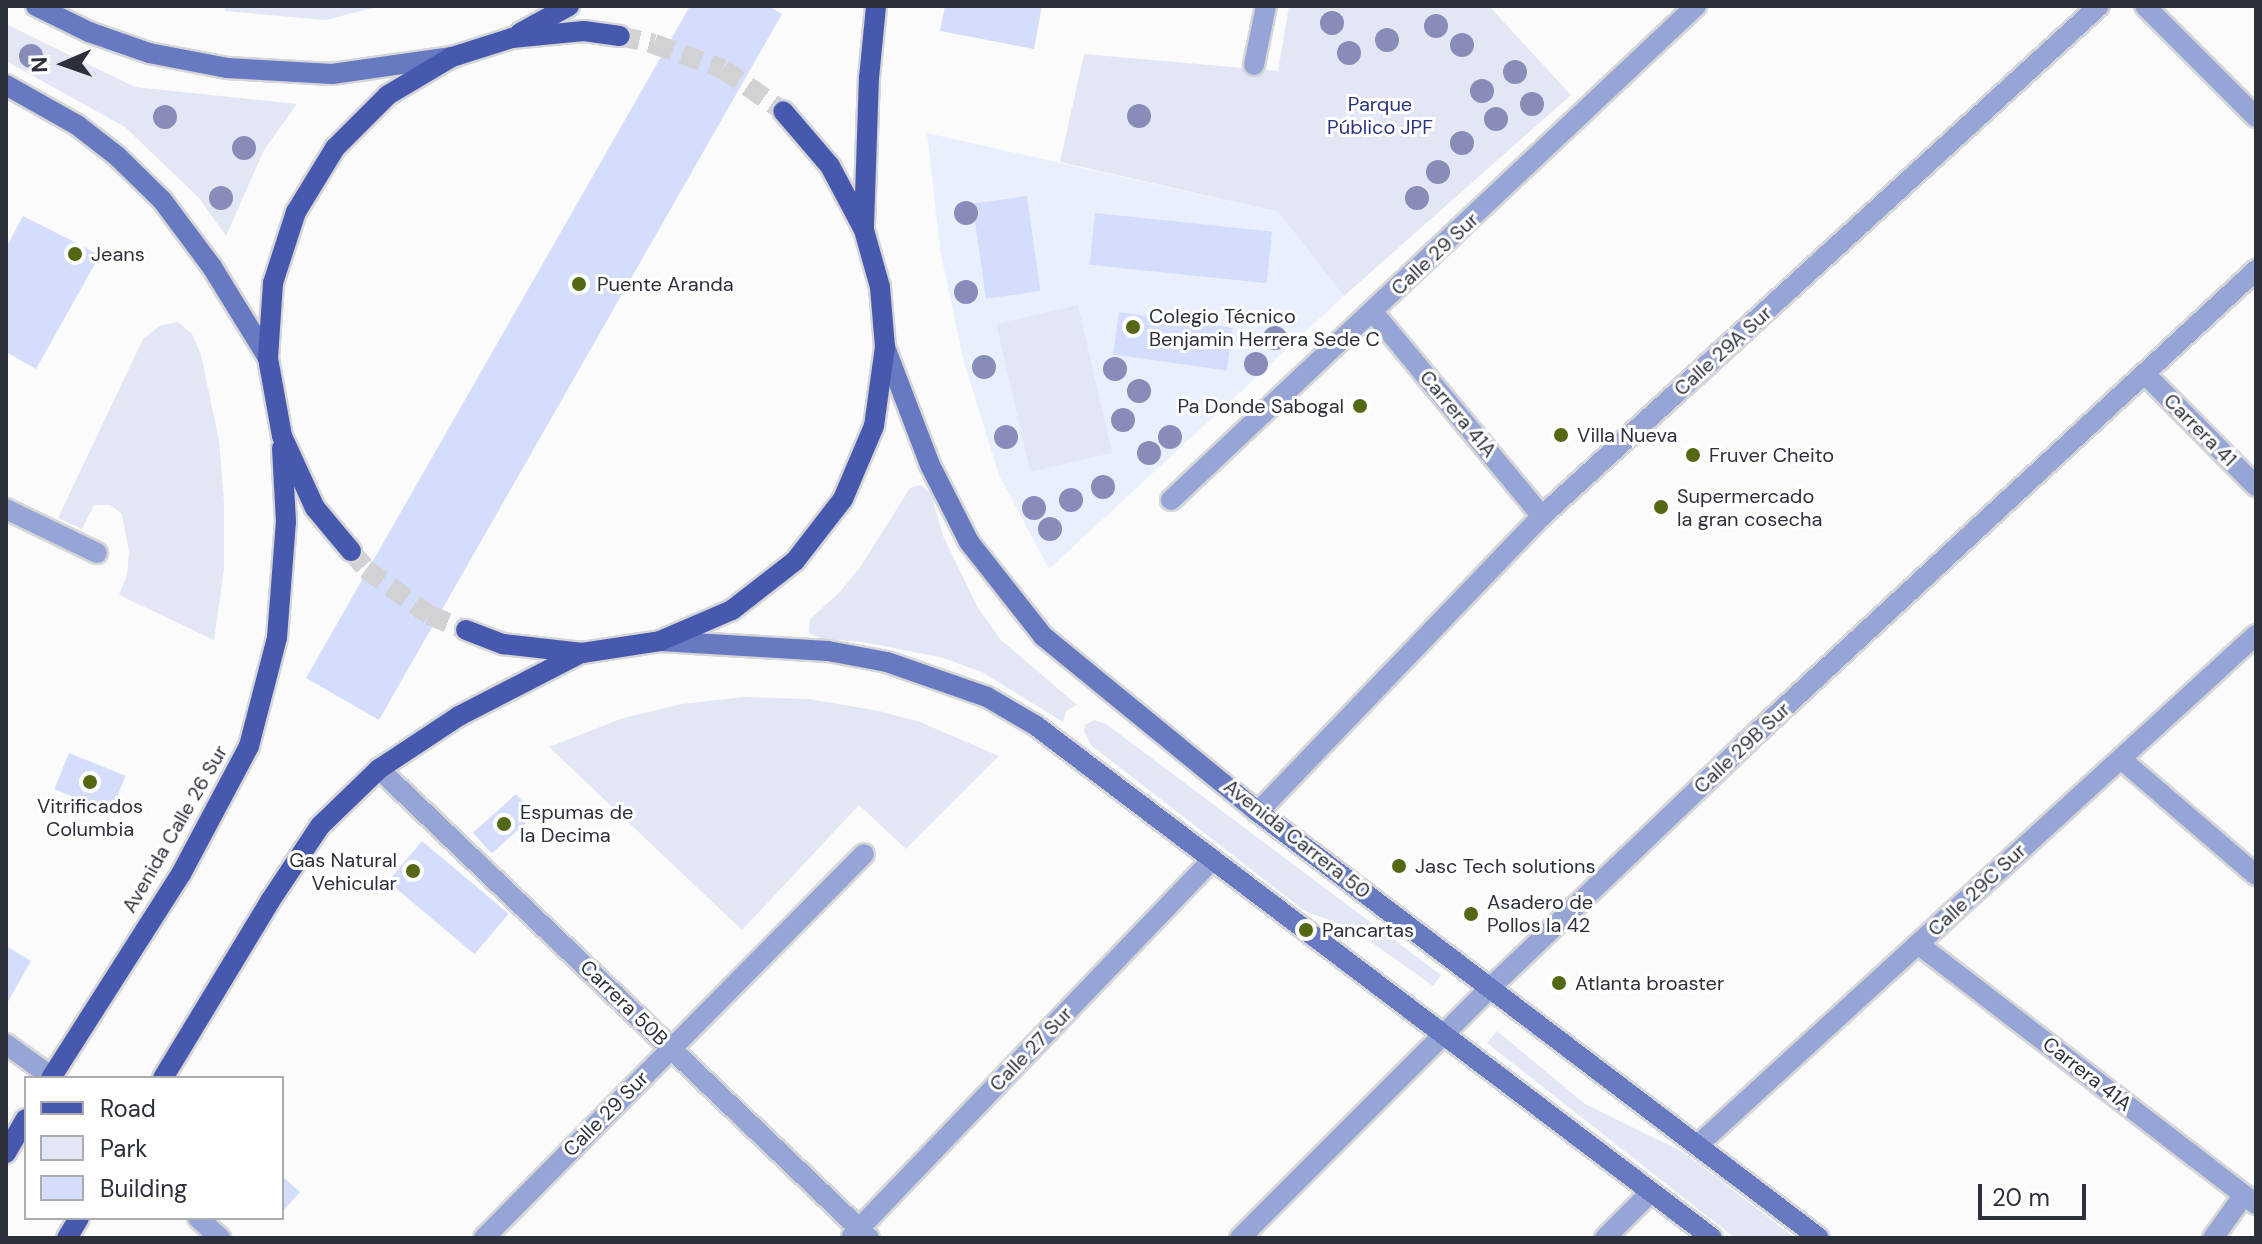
<!DOCTYPE html>
<meta charset="utf-8">
<style>
body{margin:0}
#map{position:relative;width:2262px;height:1244px;overflow:hidden;background:#fbfbfb;font-family:"DM Sans",sans-serif}
div>[style]{position:absolute}
.built>*{inset:0;background:#eaeffe}
.green>*{inset:0;background:#e3e7f5;transform-origin:0 0}
.building>*{inset:0;background:#d4defc;transform-origin:0 0}
.primary-tunnel>*{height:20px;margin-top:-10px;transform-origin:0;background:repeating-linear-gradient(90deg,#d2d2d5 0 20px,transparent 0 30px)}
.roads{filter:drop-shadow(2px 0 #d6d6d8) drop-shadow(-2px 0 #d6d6d8) drop-shadow(0 2px #d6d6d8) drop-shadow(0 -2px #d6d6d8)}
.street>*{height:20px;margin:-10px;padding:0 10px;transform-origin:10px;border-radius:10px;background:#96a5d5}
.secondary>*{height:20px;margin:-10px;padding:0 10px;transform-origin:10px;border-radius:10px;background:#6779c0}
.primary>*{height:20px;margin:-10px;padding:0 10px;transform-origin:10px;border-radius:10px;background:#4759af}
.trees>*{width:24px;height:24px;margin:-12px;border-radius:50%;background:#878db8}
.dots>*{width:22px;height:22px;translate:-50% -50%;box-sizing:border-box;border:4px solid #fff;border-radius:50%}
span{translate:-50% -50%;white-space:nowrap;text-align:center;line-height:1.15;-webkit-text-stroke:6px #fff;paint-order:stroke}
.park-label{font-size:20px;color:#283381}
.poi-label{font-size:20px;color:#2c303b}
.left{translate:0 -50%;text-align:left}
.right{translate:-100% -50%;text-align:right}
.street-label{font-size:20px;color:#2c303b}
.frame{position:absolute;inset:0;border:8px solid #2c303b;pointer-events:none}
.legend{position:absolute;left:24px;top:1076px;width:260px;height:144px;box-sizing:border-box;background:#fff;border:2px solid #abacb1;margin:0;padding:10px 14px;list-style:none;font-size:24px;color:#2c303b}
.legend li{display:flex;align-items:center;gap:16px;height:40px}
.legend b{width:40px;border:2px solid #abacb1}
.north{position:absolute;left:24px;top:24px;width:80px;height:80px;-webkit-text-stroke:6px #fff;paint-order:stroke;rotate:268deg;font-size:22px;font-weight:700;line-height:32px;text-align:center;color:#2c303b}
.north::after{content:'';display:block;margin:auto;width:28px;height:36px;background:#2c303b;clip-path:polygon(50% 0,100% 100%,50% 72%,0 100%)}
.scale{position:absolute;left:1978px;top:1184px;width:108px;height:36px;box-sizing:border-box;border:4px solid #2c303b;border-top:0;padding-left:10px;font-size:24px;line-height:28px;white-space:nowrap;color:#2c303b;-webkit-text-stroke:6px #fff;paint-order:stroke}
</style>
<div id="map">
<div class="built">
<i style="clip-path:polygon(927px 133px,1278px 212px,1344px 296px,1049px 569px,999px 475px,963px 359px,940px 249px)"></i>
</div>
<div class="green">
<i style="clip-path:polygon(226px 6px,380px 6px,326px 20px,224px 11px)"></i>
<i style="clip-path:polygon(1289px 6px,1489px 6px,1571px 95px,1344px 296px,1278px 212px,1060px 162px,1084px 54px,1278px 71px)"></i>
<i style="clip-path:polygon(6px 24px,135px 87px,297px 104px,264px 150px,226px 236px,199px 198px,125px 127px,6px 61px)"></i>
<i style="left:1078px;top:305px;width:152px;height:84px;rotate:77deg"></i>
<i style="clip-path:polygon(178px 322px,192px 334px,201px 355px,219px 440px,224px 502px,224px 569px,214px 640px,119px 595px,127px 575px,129px 552px,122px 514px,110px 505px,94px 505px,82px 529px,58px 518px,143px 339px,161px 325px)"></i>
<i style="clip-path:polygon(921px 485px,931px 494px,943px 536px,978px 608px,1001px 640px,1077px 705px,1066px 711px,1063px 722px,982px 672px,943px 658px,863px 642px,822px 639px,809px 633px,810px 619px,840px 592px,861px 566px,910px 488px)"></i>
<i style="clip-path:polygon(744px 697px,808px 699px,879px 711px,920px 722px,999px 756px,906px 849px,859px 805px,742px 930px,549px 747px,623px 718px,682px 704px)"></i>
<i style="clip-path:polygon(1094px 720px,1106px 724px,1441px 975px,1433px 986px,1353px 929px,1305px 911px,1091px 745px,1084px 731px,1085px 725px)"></i>
<i style="clip-path:polygon(1497px 1031px,1585px 1104px,1685px 1153px,1795px 1238px,1735px 1238px,1487px 1043px)"></i>
</div>
<div class="building">
<i style="clip-path:polygon(690px 6px,768px 6px,782px 14px,379px 720px,306px 678px)"></i>
<i style="clip-path:polygon(945px 6px,1042px 6px,1034px 49px,940px 31px)"></i>
<i style="left:1027px;top:196px;width:96px;height:55px;rotate:82deg"></i>
<i style="left:1095px;top:213px;width:178px;height:52px;rotate:6deg"></i>
<i style="clip-path:polygon(23px 216px,100px 255px,36px 369px,6px 352px,6px 248px)"></i>
<i style="left:1119px;top:312px;width:115px;height:43px;rotate:8deg"></i>
<i style="left:69px;top:753px;width:61px;height:39px;rotate:22deg"></i>
<i style="left:516px;top:794px;width:28px;height:58px;rotate:48deg"></i>
<i style="left:422px;top:841px;width:113px;height:53px;rotate:40deg"></i>
<i style="clip-path:polygon(6px 946px,31px 961px,6px 1005px)"></i>
<i style="clip-path:polygon(282px 1176px,300px 1192px,282px 1212px)"></i>
</div>
<div class="primary-tunnel">
<i style="left:620px;top:36px;width:35px;rotate:13deg"></i>
<i style="left:654px;top:44px;width:73px;rotate:19.9deg"></i>
<i style="left:723px;top:69px;width:73px;rotate:35deg"></i>
<i style="left:351px;top:551px;width:23px;rotate:50deg"></i>
<i style="left:366px;top:569px;width:78px;rotate:36.1deg"></i>
<i style="left:429px;top:615px;width:40px;rotate:22deg"></i>
</div>
<div class="roads">
<div class="street">
<i style="left:2145px;top:6px;width:157px;rotate:45deg"></i>
<i style="left:1254px;top:65px;width:60px;rotate:-78.5deg"></i>
<i style="left:1373px;top:312px;width:265px;rotate:50.4deg"></i>
<i style="left:2145px;top:374px;width:158px;rotate:45.3deg"></i>
<i style="left:1171px;top:500px;width:721px;rotate:-43.26deg"></i>
<i style="left:6px;top:509px;width:101px;rotate:25.8deg"></i>
<i style="left:2121px;top:759px;width:178px;rotate:40.7deg"></i>
<i style="left:379px;top:769px;width:678px;rotate:43.75deg"></i>
<i style="left:1258px;top:812px;width:410px;rotate:-46.2deg"></i>
<i style="left:1542px;top:516px;width:755px;rotate:-42.48deg"></i>
<i style="left:1918px;top:944px;width:426px;rotate:37.6deg"></i>
<i style="left:6px;top:1044px;width:57px;rotate:35.7deg"></i>
<i style="left:1698px;top:1145px;width:756px;rotate:-42.43deg"></i>
<i style="left:198px;top:1218px;width:30px;rotate:42deg"></i>
<i style="left:852px;top:1236px;width:519px;rotate:-46.25deg"></i>
<i style="left:484px;top:1238px;width:540px;rotate:-45.3deg"></i>
<i style="left:1240px;top:1238px;width:355px;rotate:-45deg"></i>
<i style="left:1491px;top:987px;width:353px;rotate:-43.7deg"></i>
<i style="left:1746px;top:743px;width:696px;rotate:-42.84deg"></i>
<i style="left:1605px;top:1238px;width:65px;rotate:-45deg"></i>
<i style="left:2213px;top:1238px;width:53px;rotate:-54.2deg"></i>
</div>
<div class="secondary">
<i style="left:36px;top:6px;width:59px;rotate:26.1deg"></i>
<i style="left:89px;top:32px;width:64px;rotate:19.3deg"></i>
<i style="left:149px;top:53px;width:79px;rotate:10.9deg"></i>
<i style="left:227px;top:68px;width:105px;rotate:3.3deg"></i>
<i style="left:332px;top:74px;width:121px;rotate:-8.1deg"></i>
<i style="left:6px;top:85px;width:81px;rotate:29.4deg"></i>
<i style="left:77px;top:125px;width:51px;rotate:37.8deg"></i>
<i style="left:117px;top:156px;width:63px;rotate:44.4deg"></i>
<i style="left:162px;top:200px;width:84px;rotate:53.3deg"></i>
<i style="left:212px;top:267px;width:107px;rotate:58.4deg"></i>
<i style="left:885px;top:347px;width:126px;rotate:69.1deg"></i>
<i style="left:930px;top:465px;width:86px;rotate:63.1deg"></i>
<i style="left:969px;top:542px;width:120px;rotate:51.8deg"></i>
<i style="left:1043px;top:636px;width:278px;rotate:39.3deg"></i>
<i style="left:1258px;top:812px;width:704px;rotate:37.21deg"></i>
<i style="left:660px;top:641px;width:168px;rotate:3.4deg"></i>
<i style="left:828px;top:651px;width:60px;rotate:10.6deg"></i>
<i style="left:887px;top:662px;width:106px;rotate:19.3deg"></i>
<i style="left:987px;top:697px;width:56px;rotate:30.3deg"></i>
<i style="left:1035px;top:725px;width:849px;rotate:37.15deg"></i>
</div>
<div class="primary">
<i style="left:520px;top:33px;width:56px;rotate:-28.9deg"></i>
<i style="left:864px;top:226px;width:148px;rotate:-88.1deg"></i>
<i style="left:869px;top:78px;width:72px;rotate:-84.4deg"></i>
<i style="left:351px;top:551px;width:56px;rotate:-129.9deg"></i>
<i style="left:315px;top:508px;width:79px;rotate:-114.6deg"></i>
<i style="left:282px;top:436px;width:79px;rotate:-100.2deg"></i>
<i style="left:268px;top:358px;width:75px;rotate:-86.2deg"></i>
<i style="left:273px;top:283px;width:75px;rotate:-72.1deg"></i>
<i style="left:296px;top:212px;width:75px;rotate:-58.6deg"></i>
<i style="left:335px;top:148px;width:75px;rotate:-45deg"></i>
<i style="left:388px;top:95px;width:74px;rotate:-30.7deg"></i>
<i style="left:452px;top:57px;width:63px;rotate:-17.6deg"></i>
<i style="left:512px;top:38px;width:72px;rotate:-5.6deg"></i>
<i style="left:584px;top:31px;width:36px;rotate:8deg"></i>
<i style="left:466px;top:630px;width:40px;rotate:21deg"></i>
<i style="left:503px;top:644px;width:80px;rotate:6.5deg"></i>
<i style="left:582px;top:653px;width:79px;rotate:-8.7deg"></i>
<i style="left:660px;top:641px;width:78px;rotate:-23.3deg"></i>
<i style="left:732px;top:610px;width:80px;rotate:-37.9deg"></i>
<i style="left:795px;top:561px;width:78px;rotate:-52.3deg"></i>
<i style="left:843px;top:499px;width:79px;rotate:-67deg"></i>
<i style="left:874px;top:426px;width:80px;rotate:-82.1deg"></i>
<i style="left:885px;top:347px;width:60px;rotate:-94.8deg"></i>
<i style="left:880px;top:287px;width:59px;rotate:-105.7deg"></i>
<i style="left:864px;top:230px;width:72px;rotate:-118deg"></i>
<i style="left:830px;top:166px;width:72px;rotate:-130.5deg"></i>
<i style="left:51px;top:1078px;width:242px;rotate:-57.5deg"></i>
<i style="left:181px;top:874px;width:145px;rotate:-62deg"></i>
<i style="left:249px;top:746px;width:112px;rotate:-75.5deg"></i>
<i style="left:277px;top:638px;width:116px;rotate:-85.6deg"></i>
<i style="left:286px;top:522px;width:74px;rotate:-93.1deg"></i>
<i style="left:163px;top:1078px;width:207px;rotate:-58.8deg"></i>
<i style="left:270px;top:901px;width:90px;rotate:-56.3deg"></i>
<i style="left:320px;top:826px;width:82px;rotate:-44deg"></i>
<i style="left:379px;top:769px;width:96px;rotate:-33.5deg"></i>
<i style="left:459px;top:716px;width:137px;rotate:-27.3deg"></i>
<i style="left:6px;top:1153px;width:39px;rotate:-60deg"></i>
<i style="left:67px;top:1238px;width:23px;rotate:-59deg"></i>
</div>
</div>
<div class="trees">
<i style="left:1332px;top:23px"></i>
<i style="left:1436px;top:26px"></i>
<i style="left:1387px;top:40px"></i>
<i style="left:1462px;top:45px"></i>
<i style="left:1349px;top:53px"></i>
<i style="left:31px;top:56px"></i>
<i style="left:1515px;top:72px"></i>
<i style="left:1482px;top:91px"></i>
<i style="left:1532px;top:104px"></i>
<i style="left:1139px;top:116px"></i>
<i style="left:165px;top:117px"></i>
<i style="left:1496px;top:119px"></i>
<i style="left:1462px;top:143px"></i>
<i style="left:244px;top:148px"></i>
<i style="left:1438px;top:172px"></i>
<i style="left:221px;top:198px"></i>
<i style="left:1417px;top:198px"></i>
<i style="left:966px;top:213px"></i>
<i style="left:966px;top:292px"></i>
<i style="left:1275px;top:338px"></i>
<i style="left:1256px;top:364px"></i>
<i style="left:984px;top:367px"></i>
<i style="left:1115px;top:369px"></i>
<i style="left:1139px;top:391px"></i>
<i style="left:1123px;top:420px"></i>
<i style="left:1006px;top:437px"></i>
<i style="left:1170px;top:437px"></i>
<i style="left:1149px;top:453px"></i>
<i style="left:1103px;top:487px"></i>
<i style="left:1071px;top:500px"></i>
<i style="left:1034px;top:508px"></i>
<i style="left:1050px;top:529px"></i>
</div>
<div class="dots">
<i style="left:75px;top:254px;background:#546712"></i>
<i style="left:579px;top:284px;background:#546712"></i>
<i style="left:1133px;top:327px;background:#546712"></i>
<i style="left:1360px;top:406px;background:#546712"></i>
<i style="left:1561px;top:435px;background:#546712"></i>
<i style="left:1693px;top:455px;background:#546712"></i>
<i style="left:1661px;top:507px;background:#546712"></i>
<i style="left:90px;top:782px;background:#546712"></i>
<i style="left:504px;top:824px;background:#546712"></i>
<i style="left:1399px;top:866px;background:#546712"></i>
<i style="left:413px;top:871px;background:#546712"></i>
<i style="left:1471px;top:914px;background:#546712"></i>
<i style="left:1306px;top:930px;background:#546712"></i>
<i style="left:1559px;top:983px;background:#546712"></i>
</div>
<div class="park-label">
<span style="left:1380px;top:116px">Parque<br>Público JPF</span>
</div>
<div class="poi-label">
<span class="left" style="left:91px;top:254px">Jeans</span>
<span class="left" style="left:597px;top:284px">Puente Aranda</span>
<span class="left" style="left:1149px;top:328px">Colegio Técnico<br>Benjamin Herrera Sede C</span>
<span class="right" style="left:1344px;top:406px">Pa Donde Sabogal</span>
<span class="left" style="left:1577px;top:435px">Villa Nueva</span>
<span class="left" style="left:1709px;top:455px">Fruver Cheito</span>
<span class="left" style="left:1677px;top:508px">Supermercado<br>la gran cosecha</span>
<span style="left:90px;top:818px">Vitrificados<br>Columbia</span>
<span class="left" style="left:520px;top:824px">Espumas de<br>la Decima</span>
<span class="right" style="left:397px;top:872px">Gas Natural<br>Vehicular</span>
<span class="left" style="left:1415px;top:866px">Jasc Tech solutions</span>
<span class="left" style="left:1487px;top:914px">Asadero de<br>Pollos la 42</span>
<span class="left" style="left:1322px;top:930px">Pancartas</span>
<span class="left" style="left:1575px;top:983px">Atlanta broaster</span>
</div>
<div class="street-label">
<span style="left:1435px;top:254px;rotate:-43deg">Calle 29 Sur</span>
<span style="left:1723px;top:351px;rotate:-42deg">Calle 29A Sur</span>
<span style="left:1458px;top:414px;rotate:50deg">Carrera 41A</span>
<span style="left:2200px;top:430px;rotate:45deg">Carrera 41</span>
<span style="left:1742px;top:748px;rotate:-43deg">Calle 29B Sur</span>
<span style="left:175px;top:829px;rotate:-60deg">Avenida Calle 26 Sur</span>
<span style="left:1297px;top:839px;rotate:38deg">Avenida Carrera 50</span>
<span style="left:1977px;top:890px;rotate:-43deg">Calle 29C Sur</span>
<span style="left:624px;top:1003px;rotate:44deg">Carrera 50B</span>
<span style="left:1031px;top:1049px;rotate:-46deg">Calle 27 Sur</span>
<span style="left:2087px;top:1074px;rotate:38deg">Carrera 41A</span>
<span style="left:606px;top:1114px;rotate:-45deg">Calle 29 Sur</span>
</div>
<div class="frame"></div>
<ul class="legend">
<li><b style="height:10px;background:#4759af"></b>Road</li>
<li><b style="height:22px;background:#e3e7f5"></b>Park</li>
<li><b style="height:22px;background:#d4defc"></b>Building</li>
</ul>
<div class="north">N</div>
<div class="scale">20 m</div>
</div>
